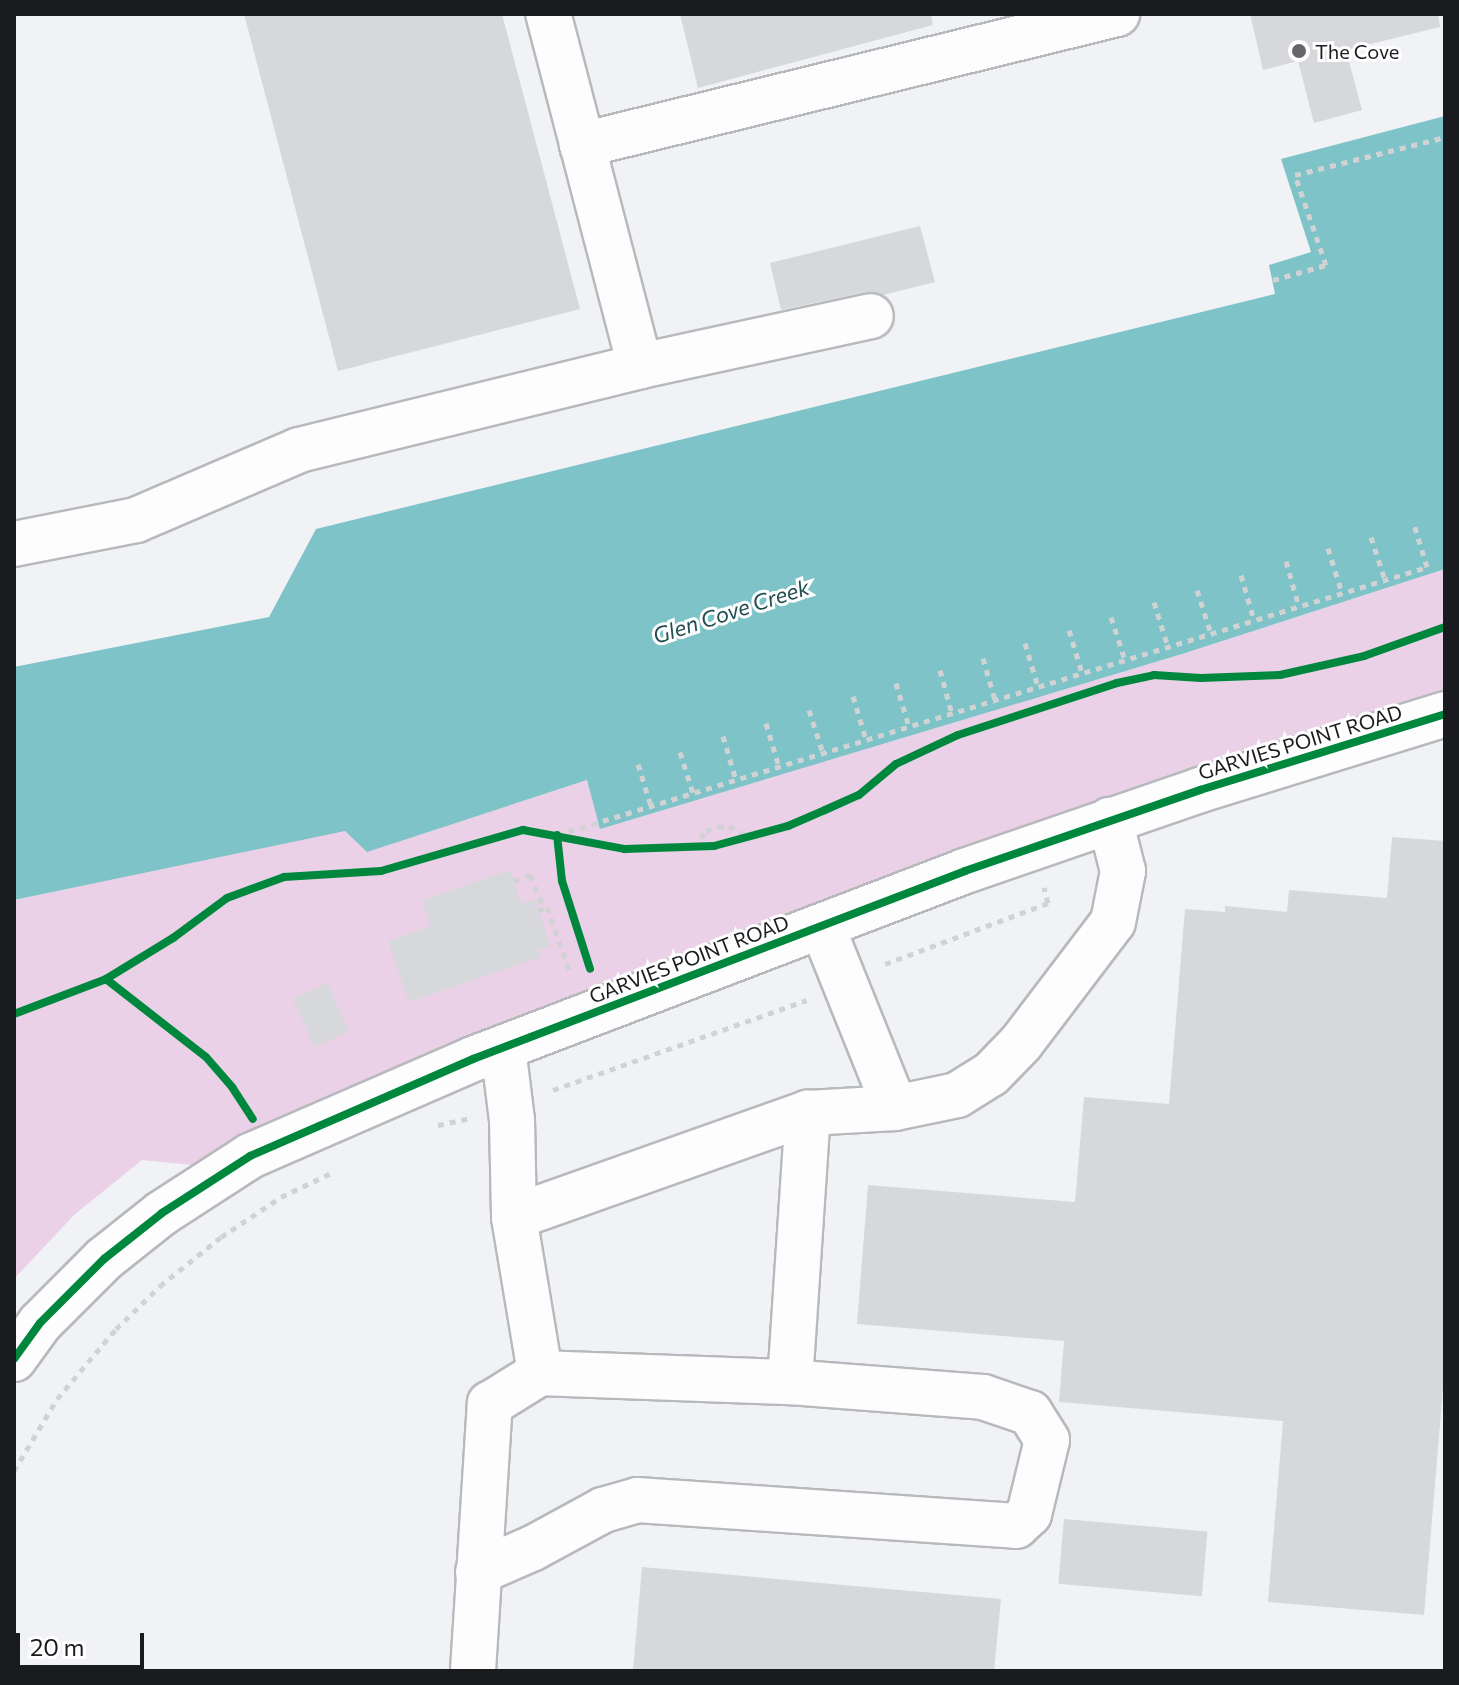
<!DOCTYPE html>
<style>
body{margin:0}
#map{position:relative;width:1459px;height:1685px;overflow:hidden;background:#f0f2f6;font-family:Commissioner,sans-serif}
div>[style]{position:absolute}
.green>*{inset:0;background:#ead1e7}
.water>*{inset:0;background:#7dc3c8}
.building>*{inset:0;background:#d6d8db;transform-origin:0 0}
.path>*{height:5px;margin-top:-2.5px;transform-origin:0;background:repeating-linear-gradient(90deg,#d1d2d3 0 6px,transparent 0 12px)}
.roads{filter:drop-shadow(2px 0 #b8b9bd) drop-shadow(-2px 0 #b8b9bd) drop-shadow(0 2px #b8b9bd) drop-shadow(0 -2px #b8b9bd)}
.minor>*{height:44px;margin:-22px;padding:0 22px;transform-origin:22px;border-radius:22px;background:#fdfdfe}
.cycleway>*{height:8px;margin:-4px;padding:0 4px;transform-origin:4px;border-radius:4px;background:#00873e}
.dots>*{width:22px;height:22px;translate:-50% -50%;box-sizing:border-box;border:4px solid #fefefe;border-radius:50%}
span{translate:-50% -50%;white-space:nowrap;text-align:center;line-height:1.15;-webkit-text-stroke:6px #fefefe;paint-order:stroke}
.poi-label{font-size:20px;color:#1a1b1e}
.left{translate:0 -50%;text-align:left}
.street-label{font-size:20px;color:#1a1b1e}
.water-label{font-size:22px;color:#214d50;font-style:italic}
.frame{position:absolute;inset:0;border:16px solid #1a1b1e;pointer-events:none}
.scale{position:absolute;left:16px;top:1633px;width:128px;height:36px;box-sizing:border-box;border:4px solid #1a1b1e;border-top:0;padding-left:10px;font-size:24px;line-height:28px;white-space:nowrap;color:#1a1b1e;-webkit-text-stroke:6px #fefefe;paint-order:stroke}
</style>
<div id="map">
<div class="green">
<i style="clip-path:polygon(1445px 569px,1445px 718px,203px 1166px,142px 1160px,74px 1215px,14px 1279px,14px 900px,345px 830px,367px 851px,587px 780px,601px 828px,1182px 654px)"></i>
</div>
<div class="water">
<i style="clip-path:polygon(1445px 116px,1445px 569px,1182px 654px,600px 829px,587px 780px,367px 852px,345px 831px,14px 900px,14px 667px,269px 617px,316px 529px,1275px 294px,1269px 265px,1311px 252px,1281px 159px)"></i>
</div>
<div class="building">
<i style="clip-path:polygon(244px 14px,502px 14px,580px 309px,338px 371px)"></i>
<i style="clip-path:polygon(680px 14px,931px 14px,933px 25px,698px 88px)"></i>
<i style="clip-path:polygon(1250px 14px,1438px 14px,1440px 27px,1346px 50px,1362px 110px,1314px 123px,1298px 61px,1263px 70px)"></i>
<i style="clip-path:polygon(920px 226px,935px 282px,883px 295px,866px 292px,781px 310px,770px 263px)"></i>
<i style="clip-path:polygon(1392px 837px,1445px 841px,1445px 1365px,1424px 1615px,1268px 1602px,1283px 1421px,1059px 1402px,1064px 1341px,857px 1324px,868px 1185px,1075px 1202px,1084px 1097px,1169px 1104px,1185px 909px,1225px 912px,1225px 906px,1287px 912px,1289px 890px,1387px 898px)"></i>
<i style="clip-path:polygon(510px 870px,522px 904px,535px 899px,550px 946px,538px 950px,541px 957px,409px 1002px,388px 941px,431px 926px,422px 900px)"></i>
<i style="left:327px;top:983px;width:53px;height:38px;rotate:65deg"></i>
<i style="left:1064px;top:1519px;width:144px;height:65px;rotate:5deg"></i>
<i style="clip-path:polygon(642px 1567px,1001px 1599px,994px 1671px,633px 1671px)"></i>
</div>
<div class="path">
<i style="left:1273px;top:280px;width:55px;rotate:-15.8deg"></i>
<i style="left:1326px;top:265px;width:95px;rotate:-109deg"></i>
<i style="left:1295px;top:175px;width:155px;rotate:-14.2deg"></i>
<i style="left:1371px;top:537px;width:45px;rotate:72deg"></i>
<i style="left:1328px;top:548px;width:47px;rotate:72.7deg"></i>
<i style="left:1286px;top:561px;width:48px;rotate:74.2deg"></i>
<i style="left:1241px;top:575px;width:47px;rotate:73.9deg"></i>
<i style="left:1197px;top:590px;width:46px;rotate:72.3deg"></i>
<i style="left:1154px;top:602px;width:47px;rotate:72.7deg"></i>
<i style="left:1111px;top:617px;width:45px;rotate:72deg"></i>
<i style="left:1069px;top:630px;width:45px;rotate:73.2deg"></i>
<i style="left:1025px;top:643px;width:46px;rotate:73.5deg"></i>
<i style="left:983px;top:658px;width:44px;rotate:74.1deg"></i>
<i style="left:940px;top:670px;width:46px;rotate:74.7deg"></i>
<i style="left:896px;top:683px;width:46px;rotate:73.5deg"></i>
<i style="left:853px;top:696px;width:46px;rotate:73.5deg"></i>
<i style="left:809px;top:710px;width:45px;rotate:72deg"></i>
<i style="left:766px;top:723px;width:46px;rotate:73.5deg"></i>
<i style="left:723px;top:736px;width:46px;rotate:73.5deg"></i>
<i style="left:680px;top:752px;width:43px;rotate:72.4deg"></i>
<i style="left:638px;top:764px;width:44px;rotate:72.8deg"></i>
<i style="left:557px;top:835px;width:910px;rotate:-17.12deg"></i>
<i style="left:1427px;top:567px;width:45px;rotate:-106.8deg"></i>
<i style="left:694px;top:848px;width:21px;rotate:-55deg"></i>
<i style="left:706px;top:831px;width:13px;rotate:-18deg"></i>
<i style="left:718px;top:827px;width:11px;rotate:-5deg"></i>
<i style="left:729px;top:826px;width:25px;rotate:29deg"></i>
<i style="left:514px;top:881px;width:17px;rotate:-21deg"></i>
<i style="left:530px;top:875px;width:36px;rotate:67deg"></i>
<i style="left:538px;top:911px;width:10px;rotate:-24deg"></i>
<i style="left:547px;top:907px;width:72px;rotate:70.6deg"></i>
<i style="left:885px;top:964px;width:174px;rotate:-20.5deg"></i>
<i style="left:1048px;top:903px;width:16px;rotate:-104deg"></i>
<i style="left:553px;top:1090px;width:269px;rotate:-19.5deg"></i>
<i style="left:438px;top:1125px;width:30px;rotate:-12deg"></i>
<i style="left:14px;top:1471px;width:84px;rotate:-59.2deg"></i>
<i style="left:57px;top:1399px;width:92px;rotate:-49.9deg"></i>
<i style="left:116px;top:1329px;width:62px;rotate:-44.3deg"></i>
<i style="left:160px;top:1286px;width:78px;rotate:-38.8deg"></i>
<i style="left:221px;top:1237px;width:72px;rotate:-33.7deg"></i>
<i style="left:281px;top:1197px;width:55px;rotate:-25.6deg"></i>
</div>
<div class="roads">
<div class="minor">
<i style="left:582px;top:145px;width:551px;rotate:-13.76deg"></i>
<i style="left:640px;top:366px;width:236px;rotate:-12.2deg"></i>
<i style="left:14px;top:544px;width:124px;rotate:-11.1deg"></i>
<i style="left:136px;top:520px;width:177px;rotate:-23.2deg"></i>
<i style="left:299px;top:450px;width:351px;rotate:-13.8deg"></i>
<i style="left:640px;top:366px;width:364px;rotate:-104.6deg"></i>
<i style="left:822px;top:926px;width:196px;rotate:68.1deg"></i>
<i style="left:503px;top:1048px;width:73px;rotate:82.9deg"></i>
<i style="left:512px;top:1120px;width:97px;rotate:88.8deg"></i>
<i style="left:514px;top:1217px;width:158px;rotate:80.5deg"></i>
<i style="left:540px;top:1373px;width:250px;rotate:2.1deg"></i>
<i style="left:790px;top:1382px;width:270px;rotate:-86.2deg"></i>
<i style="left:514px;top:1217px;width:312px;rotate:-19.5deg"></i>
<i style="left:808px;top:1113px;width:87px;rotate:-3.3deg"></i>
<i style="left:895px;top:1108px;width:63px;rotate:-11.8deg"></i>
<i style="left:957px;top:1095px;width:40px;rotate:-32deg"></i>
<i style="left:991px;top:1074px;width:43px;rotate:-45.9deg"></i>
<i style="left:1021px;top:1043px;width:152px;rotate:-52.8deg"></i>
<i style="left:1113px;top:922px;width:52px;rotate:-78.9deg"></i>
<i style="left:1123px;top:871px;width:53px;rotate:-104.3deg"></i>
<i style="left:14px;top:1359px;width:44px;rotate:-54.2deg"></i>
<i style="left:40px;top:1323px;width:91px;rotate:-45deg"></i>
<i style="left:104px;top:1259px;width:74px;rotate:-38.4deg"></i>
<i style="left:162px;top:1213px;width:105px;rotate:-32.9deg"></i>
<i style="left:250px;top:1156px;width:243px;rotate:-23.5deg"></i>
<i style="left:473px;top:1059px;width:527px;rotate:-20.91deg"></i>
<i style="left:965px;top:871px;width:249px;rotate:-19deg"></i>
<i style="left:1200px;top:790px;width:257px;rotate:-17.2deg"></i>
<i style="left:478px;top:1572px;width:60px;rotate:-23.6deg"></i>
<i style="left:533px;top:1548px;width:80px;rotate:-28.5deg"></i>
<i style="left:603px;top:1510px;width:35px;rotate:-16deg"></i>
<i style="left:637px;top:1500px;width:380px;rotate:3.9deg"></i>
<i style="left:1016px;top:1526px;width:18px;rotate:-43deg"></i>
<i style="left:1029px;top:1514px;width:76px;rotate:-76.3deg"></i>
<i style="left:1047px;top:1440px;width:32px;rotate:-122deg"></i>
<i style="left:1030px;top:1413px;width:50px;rotate:-161.2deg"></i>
<i style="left:983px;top:1397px;width:194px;rotate:-175.6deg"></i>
<i style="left:473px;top:1671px;width:268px;rotate:-86.4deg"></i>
<i style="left:490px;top:1404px;width:59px;rotate:-31.8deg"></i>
</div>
</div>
<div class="cycleway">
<i style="left:557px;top:835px;width:46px;rotate:83.8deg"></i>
<i style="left:562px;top:881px;width:92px;rotate:72.3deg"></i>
<i style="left:106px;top:979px;width:127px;rotate:38deg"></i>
<i style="left:206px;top:1057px;width:40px;rotate:49deg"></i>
<i style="left:232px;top:1087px;width:38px;rotate:57deg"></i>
<i style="left:14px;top:1014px;width:98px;rotate:-20.8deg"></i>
<i style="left:106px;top:979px;width:79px;rotate:-31.5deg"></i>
<i style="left:173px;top:938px;width:67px;rotate:-36.5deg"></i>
<i style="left:227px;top:898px;width:61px;rotate:-20.2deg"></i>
<i style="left:284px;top:877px;width:97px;rotate:-3.5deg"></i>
<i style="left:381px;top:871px;width:148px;rotate:-16.1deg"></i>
<i style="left:523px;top:830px;width:104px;rotate:10.6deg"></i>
<i style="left:625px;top:849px;width:89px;rotate:-1.9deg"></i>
<i style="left:714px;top:846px;width:77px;rotate:-15.1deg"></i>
<i style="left:788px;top:826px;width:40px;rotate:-23.4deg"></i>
<i style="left:825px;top:810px;width:37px;rotate:-24deg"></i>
<i style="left:859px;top:795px;width:48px;rotate:-40deg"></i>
<i style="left:896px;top:764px;width:68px;rotate:-25.1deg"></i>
<i style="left:958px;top:735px;width:167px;rotate:-18.1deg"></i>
<i style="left:1117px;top:683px;width:38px;rotate:-12deg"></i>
<i style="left:1154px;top:675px;width:47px;rotate:3.7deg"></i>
<i style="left:1201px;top:678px;width:79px;rotate:-2.2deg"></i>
<i style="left:1280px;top:675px;width:86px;rotate:-12.7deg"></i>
<i style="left:1364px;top:656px;width:86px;rotate:-19.7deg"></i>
<i style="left:14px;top:1359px;width:44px;rotate:-54.2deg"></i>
<i style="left:40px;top:1323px;width:91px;rotate:-45deg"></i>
<i style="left:104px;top:1259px;width:74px;rotate:-38.4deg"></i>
<i style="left:162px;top:1213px;width:105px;rotate:-32.9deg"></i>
<i style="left:250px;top:1156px;width:243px;rotate:-23.5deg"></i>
<i style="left:473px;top:1059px;width:527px;rotate:-20.91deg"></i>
<i style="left:965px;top:871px;width:249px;rotate:-19deg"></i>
<i style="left:1200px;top:790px;width:257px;rotate:-17.2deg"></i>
</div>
<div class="dots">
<i style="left:1299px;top:51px;background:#65666a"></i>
</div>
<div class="poi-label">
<span class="left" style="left:1315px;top:51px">The Cove</span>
</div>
<div class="street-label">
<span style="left:1300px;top:742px;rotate:-17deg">GARVIES POINT ROAD</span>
<span style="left:689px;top:959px;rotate:-21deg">GARVIES POINT ROAD</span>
</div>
<div class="water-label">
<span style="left:731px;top:611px;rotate:-18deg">Glen Cove Creek</span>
</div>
<div class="frame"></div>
<div class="scale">20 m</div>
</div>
